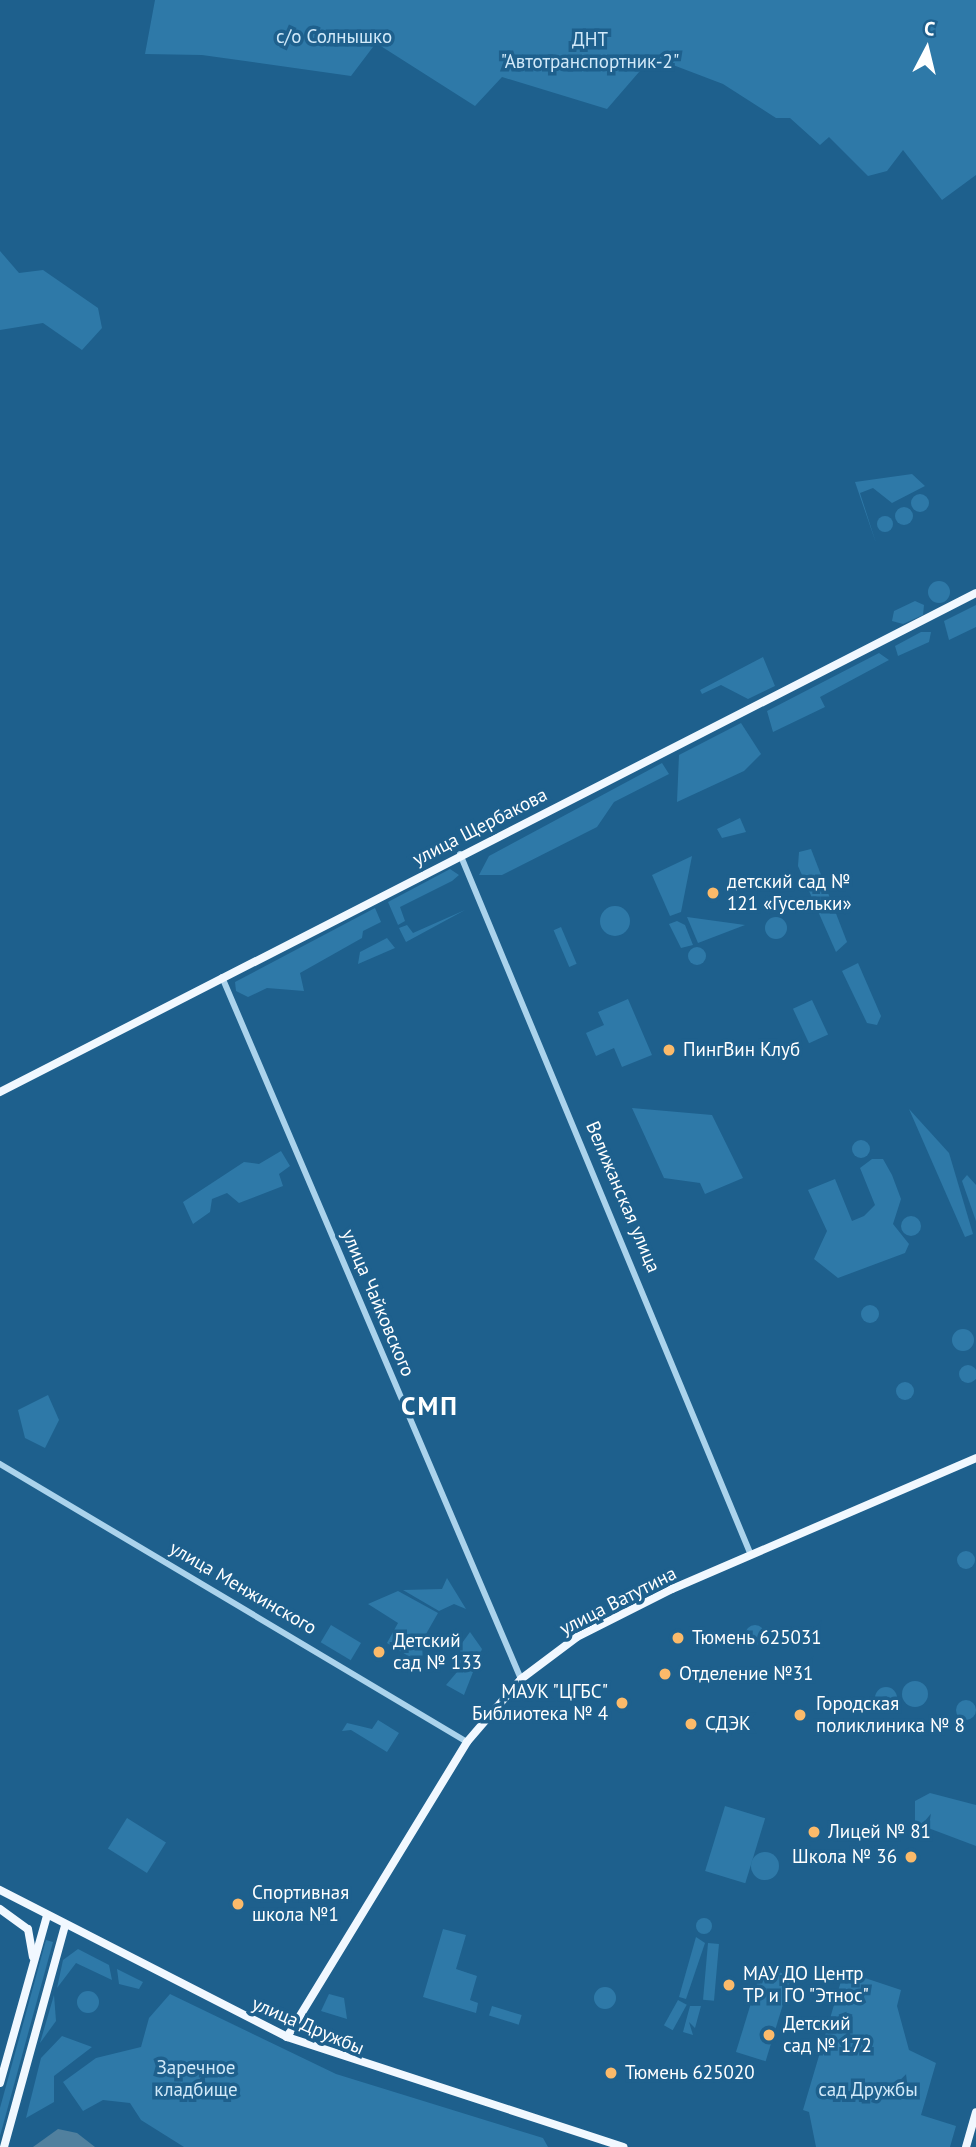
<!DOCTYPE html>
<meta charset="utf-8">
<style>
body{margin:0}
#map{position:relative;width:976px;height:2147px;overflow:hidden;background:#1e608d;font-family:"PT Sans",sans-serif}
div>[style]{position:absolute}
.green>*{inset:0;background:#2e79a8;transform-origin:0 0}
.round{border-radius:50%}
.water>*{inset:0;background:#51809e}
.minor>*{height:6px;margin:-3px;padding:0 3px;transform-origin:3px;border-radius:3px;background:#abd3ec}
.major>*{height:8px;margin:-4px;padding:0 4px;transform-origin:4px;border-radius:4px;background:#f1f8ff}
.dots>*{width:19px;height:19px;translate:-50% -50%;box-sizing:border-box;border:4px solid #1e608d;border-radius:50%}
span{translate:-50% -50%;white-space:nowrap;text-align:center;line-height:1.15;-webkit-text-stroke:7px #1e608d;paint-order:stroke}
.park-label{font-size:19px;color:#d1e9f9}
.street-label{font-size:19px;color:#fff}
.poi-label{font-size:19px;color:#fff}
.left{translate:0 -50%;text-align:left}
.right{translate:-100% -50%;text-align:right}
.district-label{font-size:26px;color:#fff;font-weight:700;letter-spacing:2px}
.north{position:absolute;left:892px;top:14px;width:70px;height:70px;-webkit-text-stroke:5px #1e608d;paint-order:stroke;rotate:7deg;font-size:19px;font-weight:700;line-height:28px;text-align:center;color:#fff}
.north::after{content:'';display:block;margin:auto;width:24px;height:32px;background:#fff;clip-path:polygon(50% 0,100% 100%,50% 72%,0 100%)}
</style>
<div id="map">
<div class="green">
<i style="clip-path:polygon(155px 0,976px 0,976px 175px,942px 200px,903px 150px,887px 171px,868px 176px,829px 137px,820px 145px,790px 118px,776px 118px,723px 84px,652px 57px,607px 109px,502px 77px,475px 106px,376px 43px,351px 76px,202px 55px,145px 54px)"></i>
<i style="clip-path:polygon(0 251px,19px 273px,43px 270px,98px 308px,102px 328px,82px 350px,43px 323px,0 330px)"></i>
<i style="clip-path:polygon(912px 474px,925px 486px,892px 503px,873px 488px,860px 493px,876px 543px,855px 482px)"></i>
<i class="round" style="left:911px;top:494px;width:18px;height:18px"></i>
<i class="round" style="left:895px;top:507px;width:18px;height:18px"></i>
<i class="round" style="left:877px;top:516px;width:16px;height:16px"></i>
<i class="round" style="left:928px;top:581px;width:22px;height:22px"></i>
<i style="clip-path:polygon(915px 601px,924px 605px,923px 615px,903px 624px,892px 621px,894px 611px)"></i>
<i style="clip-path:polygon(976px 605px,976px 627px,949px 640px,944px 621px)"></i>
<i style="clip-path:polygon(921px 632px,931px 632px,929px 642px,898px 656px,895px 646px)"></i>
<i style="clip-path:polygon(879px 653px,889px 660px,820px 697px,825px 707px,773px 732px,767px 711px)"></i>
<i style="clip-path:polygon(763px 657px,775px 686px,748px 699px,721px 685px,702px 694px,700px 690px)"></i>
<i style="clip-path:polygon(741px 723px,761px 754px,744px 771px,677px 802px,679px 755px)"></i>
<i style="clip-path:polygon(662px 763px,669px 774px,614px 802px,597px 827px,502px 875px,479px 875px,489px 856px)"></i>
<i style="clip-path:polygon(740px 818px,746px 832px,722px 838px,717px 829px)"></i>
<i style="clip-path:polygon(811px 849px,847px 942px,836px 952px,798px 866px,799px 852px)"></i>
<i style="clip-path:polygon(692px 856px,681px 912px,670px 916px,652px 875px)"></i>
<i style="clip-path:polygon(450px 869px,459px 875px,452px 881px,400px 907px,405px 921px,398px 925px,388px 902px)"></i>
<i class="round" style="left:600px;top:906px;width:30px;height:30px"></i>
<i style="clip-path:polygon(375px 908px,381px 922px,363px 931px,362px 938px,300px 973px,304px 991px,267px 988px,248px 997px,236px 991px,235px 982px)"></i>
<i style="clip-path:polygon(465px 910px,406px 942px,399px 928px,407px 925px,413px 933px)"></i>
<i class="round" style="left:765px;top:917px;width:22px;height:22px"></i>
<i style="clip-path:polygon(687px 917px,745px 925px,698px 943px)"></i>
<i style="clip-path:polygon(677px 921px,685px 925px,693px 945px,681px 948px,669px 924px)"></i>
<i style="left:561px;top:927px;width:40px;height:8px;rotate:67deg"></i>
<i style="clip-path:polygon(387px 938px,395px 948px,358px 964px,360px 952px)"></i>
<i class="round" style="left:688px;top:947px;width:18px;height:18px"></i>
<i style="clip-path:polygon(858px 963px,881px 1016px,877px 1025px,867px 1023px,842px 971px)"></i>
<i style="clip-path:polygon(628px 999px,652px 1055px,622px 1067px,614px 1048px,596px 1056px,586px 1033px,604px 1025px,598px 1012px)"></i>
<i style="left:812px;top:1000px;width:38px;height:21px;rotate:65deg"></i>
<i style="clip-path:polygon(632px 1108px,712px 1115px,743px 1178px,705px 1194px,700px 1183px,664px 1178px)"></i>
<i style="clip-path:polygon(909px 1109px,949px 1153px,973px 1234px,965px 1237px)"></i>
<i class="round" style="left:852px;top:1140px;width:18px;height:18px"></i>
<i style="clip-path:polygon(281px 1151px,290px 1166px,279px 1174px,283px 1186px,239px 1203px,227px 1193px,212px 1199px,210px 1212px,193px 1224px,183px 1202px,244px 1162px,259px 1164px)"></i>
<i style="clip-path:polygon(872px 1159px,883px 1159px,892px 1175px,901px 1199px,893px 1224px,909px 1244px,905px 1253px,838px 1278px,814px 1259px,827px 1231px,808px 1190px,835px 1179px,852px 1221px,864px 1216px,875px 1205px,860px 1168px)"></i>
<i style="clip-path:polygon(967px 1175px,976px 1185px,976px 1221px,962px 1181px)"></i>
<i class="round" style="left:901px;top:1216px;width:20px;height:20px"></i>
<i class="round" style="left:861px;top:1305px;width:18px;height:18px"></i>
<i class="round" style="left:952px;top:1329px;width:22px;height:22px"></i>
<i class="round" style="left:959px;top:1365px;width:18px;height:18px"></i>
<i class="round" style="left:896px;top:1382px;width:18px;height:18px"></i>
<i style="clip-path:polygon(48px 1395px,59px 1420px,45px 1448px,25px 1438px,18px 1410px)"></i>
<i class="round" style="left:957px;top:1551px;width:18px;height:18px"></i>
<i style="clip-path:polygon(447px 1578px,466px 1609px,454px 1604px,439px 1611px,403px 1590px,442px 1589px)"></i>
<i style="clip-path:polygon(398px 1591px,438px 1613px,422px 1641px,423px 1665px,387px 1643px,398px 1623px,368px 1604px)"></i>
<i class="round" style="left:745px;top:1625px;width:20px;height:20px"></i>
<i style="left:331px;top:1625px;width:35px;height:20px;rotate:31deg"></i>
<i style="clip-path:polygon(470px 1632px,482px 1649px,464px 1695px,446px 1685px,463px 1665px,452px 1657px)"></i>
<i class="round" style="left:902px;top:1681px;width:26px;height:26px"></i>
<i class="round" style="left:875px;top:1687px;width:22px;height:22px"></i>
<i class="round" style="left:956px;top:1700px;width:20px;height:20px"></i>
<i style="clip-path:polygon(378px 1720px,399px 1733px,387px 1752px,351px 1730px,342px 1731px,347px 1723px,372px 1729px)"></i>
<i style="clip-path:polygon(930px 1793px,976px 1805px,976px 1846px,915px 1823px,915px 1801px)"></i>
<i style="left:725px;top:1806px;width:42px;height:68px;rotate:17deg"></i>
<i style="left:127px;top:1818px;width:46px;height:36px;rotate:32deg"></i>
<i class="round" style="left:751px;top:1852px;width:28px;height:28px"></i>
<i class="round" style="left:696px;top:1918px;width:16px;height:16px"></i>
<i style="clip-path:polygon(443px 1929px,466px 1935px,456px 1969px,477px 1976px,470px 2000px,478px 2003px,476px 2013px,423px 1997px)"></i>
<i style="clip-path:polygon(696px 1937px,705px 1943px,686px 1999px,679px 1997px)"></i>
<i style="clip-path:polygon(46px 1940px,53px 1942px,0 2136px,0 2108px)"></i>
<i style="left:708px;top:1943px;width:11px;height:57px;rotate:5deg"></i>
<i style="clip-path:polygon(78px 1949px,109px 1965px,112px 1980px,76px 1963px,57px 1988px,63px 1960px)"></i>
<i style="left:762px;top:1967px;width:31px;height:89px;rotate:17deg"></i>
<i style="clip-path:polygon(117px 1969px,143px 1982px,139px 1989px,119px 1984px)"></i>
<i style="clip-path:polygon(844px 1971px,901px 1990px,897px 2006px,909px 2050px,936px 2063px,921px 2115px,956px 2126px,950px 2147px,816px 2147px,809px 2112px,803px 2110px)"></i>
<i class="round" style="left:594px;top:1987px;width:22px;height:22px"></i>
<i class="round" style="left:77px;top:1991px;width:22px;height:22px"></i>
<i style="clip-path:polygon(170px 1994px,336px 2074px,543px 2138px,548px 2147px,184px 2147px,141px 2120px,130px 2103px,103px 2100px,83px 2111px,63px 2082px,96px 2058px,141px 2047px,149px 2018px)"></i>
<i style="clip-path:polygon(329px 1994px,344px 1998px,347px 2019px,321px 2011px)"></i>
<i style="clip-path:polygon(54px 1995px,56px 2021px,40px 2043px)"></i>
<i style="left:678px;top:2000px;width:10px;height:29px;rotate:29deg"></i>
<i style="left:492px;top:2006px;width:31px;height:10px;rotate:17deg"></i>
<i style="clip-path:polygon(690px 2006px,701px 2006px,695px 2028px,689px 2022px,693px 2035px,683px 2032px)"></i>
<i style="clip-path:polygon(62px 2036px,92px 2047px,54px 2076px,54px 2102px,26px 2118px,41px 2058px)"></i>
</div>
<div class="water">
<i style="clip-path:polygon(58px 2129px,77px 2133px,95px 2147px,33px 2147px)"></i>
</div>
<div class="minor">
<i style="left:460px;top:854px;width:759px;rotate:67.46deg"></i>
<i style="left:222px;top:977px;width:763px;rotate:66.93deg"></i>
<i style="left:0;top:1464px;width:543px;rotate:30.76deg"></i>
</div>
<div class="major">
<i style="left:0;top:1092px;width:1096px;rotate:-27.08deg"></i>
<i style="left:0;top:1890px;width:322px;rotate:27.1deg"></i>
<i style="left:287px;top:2037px;width:354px;rotate:18.1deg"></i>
<i style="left:0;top:1909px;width:34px;rotate:36deg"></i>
<i style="left:28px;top:1929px;width:28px;rotate:80deg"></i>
<i style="left:287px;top:2037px;width:346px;rotate:-58.6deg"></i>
<i style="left:467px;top:1742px;width:83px;rotate:-49.4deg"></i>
<i style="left:521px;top:1679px;width:70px;rotate:-36.9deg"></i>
<i style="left:577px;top:1637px;width:106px;rotate:-26.8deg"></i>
<i style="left:672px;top:1589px;width:331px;rotate:-23.3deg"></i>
<i style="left:0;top:2083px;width:173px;rotate:-74.3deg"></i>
<i style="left:4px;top:2147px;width:229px;rotate:-74.6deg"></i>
<i style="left:966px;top:2147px;width:36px;rotate:-74deg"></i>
</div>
<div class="dots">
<i style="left:713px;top:893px;background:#fbba6a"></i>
<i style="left:669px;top:1050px;background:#fbba6a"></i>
<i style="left:678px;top:1638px;background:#fbba6a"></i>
<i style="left:379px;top:1652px;background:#fbba6a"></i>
<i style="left:665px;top:1674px;background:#fbba6a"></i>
<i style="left:622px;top:1703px;background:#fbba6a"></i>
<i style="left:800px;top:1715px;background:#fbba6a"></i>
<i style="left:691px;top:1724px;background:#fbba6a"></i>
<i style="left:814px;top:1832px;background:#fbba6a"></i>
<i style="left:911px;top:1857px;background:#fbba6a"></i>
<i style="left:238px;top:1904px;background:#fbba6a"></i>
<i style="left:729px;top:1985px;background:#fbba6a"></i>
<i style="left:769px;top:2035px;background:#fbba6a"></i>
<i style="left:611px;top:2073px;background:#fbba6a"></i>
</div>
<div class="park-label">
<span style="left:334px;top:37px">с/о Солнышко</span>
<span style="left:590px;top:51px">ДНТ<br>"Автотранспортник-2"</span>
<span style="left:196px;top:2079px">Заречное<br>кладбище</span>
<span style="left:868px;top:2090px">сад Дружбы</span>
</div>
<div class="street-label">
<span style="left:480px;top:827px;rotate:-27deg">улица Щербакова</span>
<span style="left:623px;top:1197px;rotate:67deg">Велижанская улица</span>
<span style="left:378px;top:1303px;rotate:67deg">улица Чайковского</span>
<span style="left:243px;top:1588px;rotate:30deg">улица Менжинского</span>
<span style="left:618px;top:1601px;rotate:-27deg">улица Ватутина</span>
<span style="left:308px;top:2026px;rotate:23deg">улица Дружбы</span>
</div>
<div class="poi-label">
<span class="left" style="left:727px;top:893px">детский сад №<br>121 «Гусельки»</span>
<span class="left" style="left:683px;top:1050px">ПингВин Клуб</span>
<span class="left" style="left:692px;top:1638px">Тюмень 625031</span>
<span class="left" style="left:393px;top:1652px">Детский<br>сад № 133</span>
<span class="left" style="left:679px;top:1674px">Отделение №31</span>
<span class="right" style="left:608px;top:1703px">МАУК "ЦГБС"<br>Библиотека № 4</span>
<span class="left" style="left:816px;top:1715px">Городская<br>поликлиника № 8</span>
<span class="left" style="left:705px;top:1724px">СДЭК</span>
<span class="left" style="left:828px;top:1832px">Лицей № 81</span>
<span class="right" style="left:897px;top:1857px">Школа № 36</span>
<span class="left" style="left:252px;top:1904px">Спортивная<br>школа №1</span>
<span class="left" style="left:743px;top:1985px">МАУ ДО Центр<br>ТР и ГО "Этнос"</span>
<span class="left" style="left:783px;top:2035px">Детский<br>сад № 172</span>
<span class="left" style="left:625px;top:2073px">Тюмень 625020</span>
</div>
<div class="district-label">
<span style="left:430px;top:1406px">СМП</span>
</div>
<div class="north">С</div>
</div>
